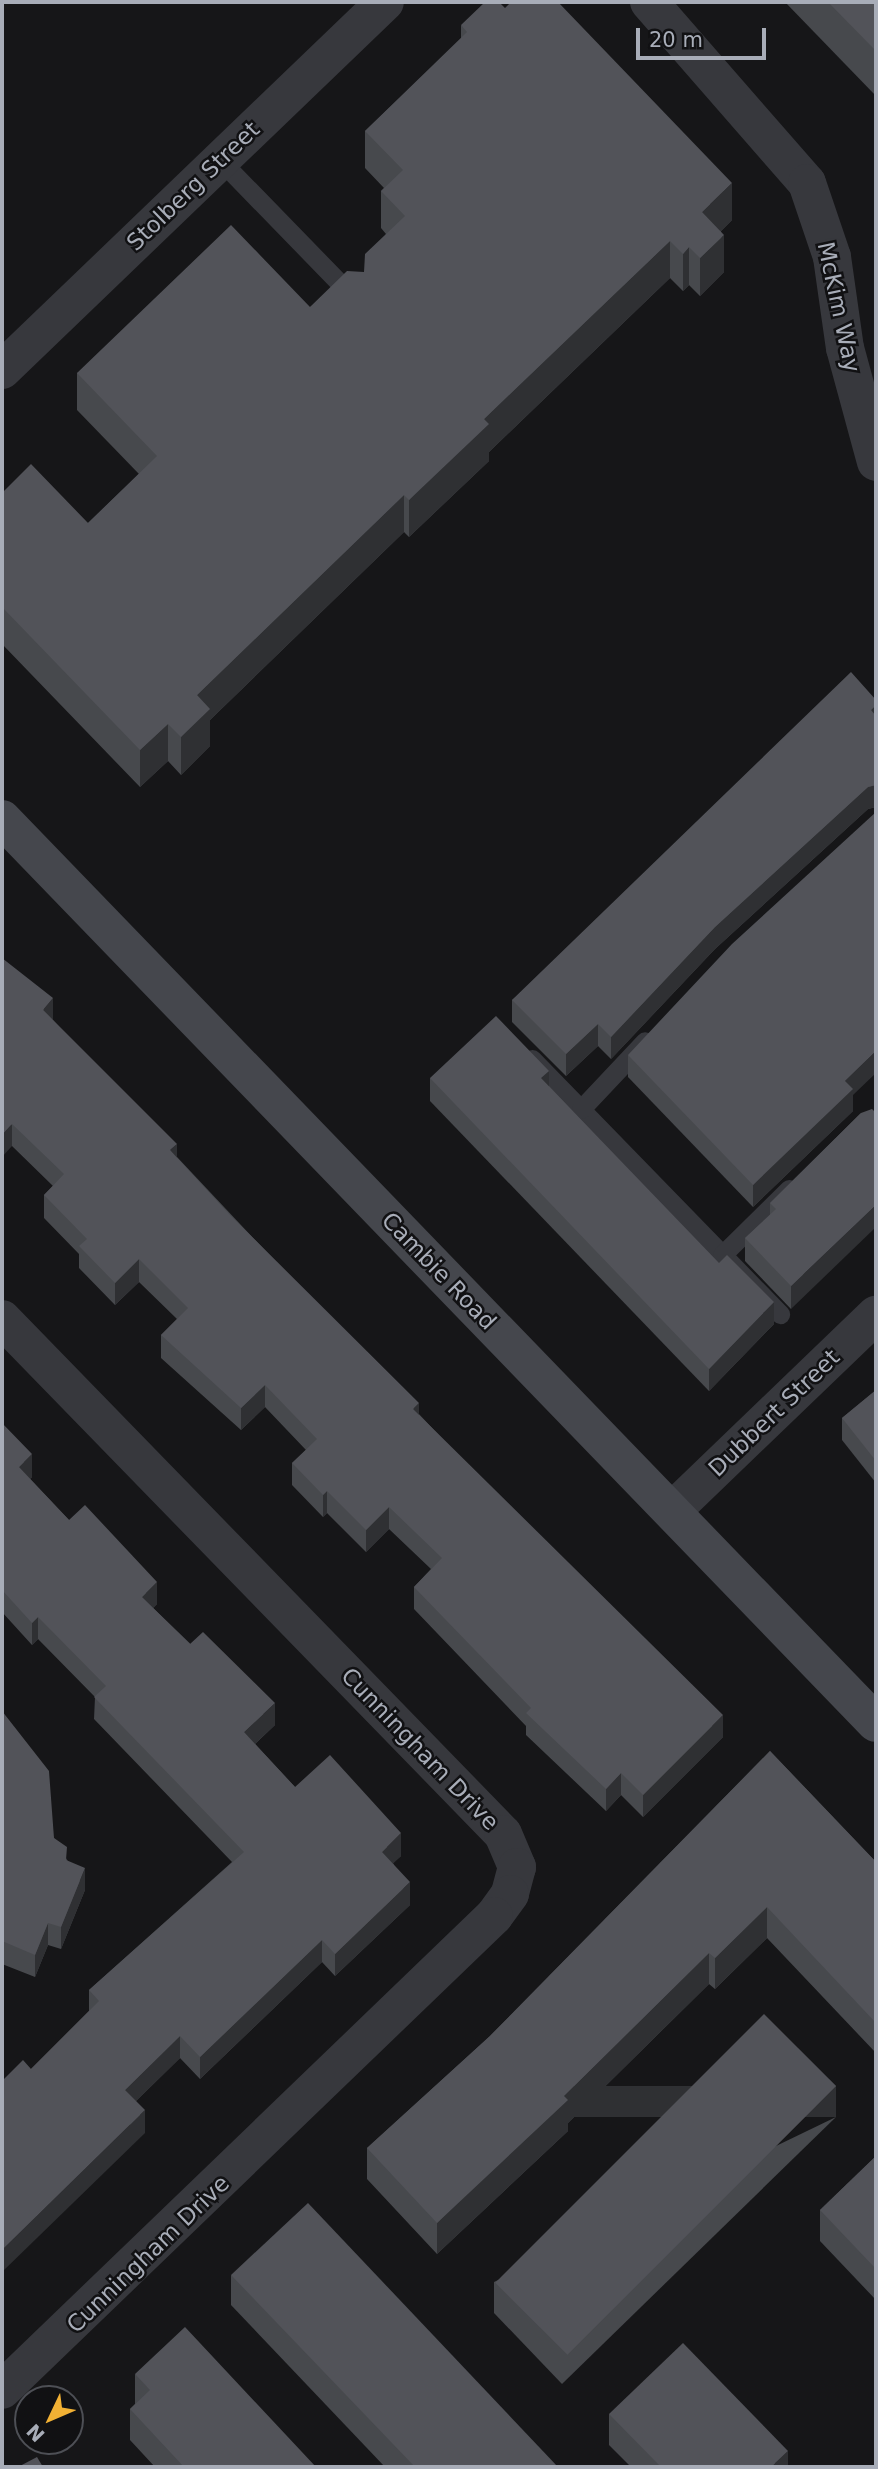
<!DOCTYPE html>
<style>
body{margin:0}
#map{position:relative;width:878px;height:2469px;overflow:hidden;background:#161618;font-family:"DejaVu Sans",sans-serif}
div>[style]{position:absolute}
.service>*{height:19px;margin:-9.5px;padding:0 9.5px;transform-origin:9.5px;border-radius:9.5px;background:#37383d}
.minor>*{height:38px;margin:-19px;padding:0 19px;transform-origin:19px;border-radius:19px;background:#37383d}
.secondary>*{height:38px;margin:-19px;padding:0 19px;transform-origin:19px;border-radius:19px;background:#45474d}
.wall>*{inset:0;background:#47494d}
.shaded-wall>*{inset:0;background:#2f3033;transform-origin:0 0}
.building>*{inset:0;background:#525359;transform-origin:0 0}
span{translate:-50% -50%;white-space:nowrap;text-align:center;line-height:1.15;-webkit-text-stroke:5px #111113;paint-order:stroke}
.street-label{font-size:23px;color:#a8adb8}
.frame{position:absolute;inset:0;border:4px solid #a8adb8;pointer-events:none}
.north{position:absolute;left:14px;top:2385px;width:70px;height:70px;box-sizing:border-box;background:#111113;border:2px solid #4d4f55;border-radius:50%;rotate:226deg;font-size:19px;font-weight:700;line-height:28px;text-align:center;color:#a8adb8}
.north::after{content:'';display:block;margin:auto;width:24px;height:32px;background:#f2b134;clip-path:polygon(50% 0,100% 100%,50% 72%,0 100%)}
.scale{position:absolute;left:636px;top:28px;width:130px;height:32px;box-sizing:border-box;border:4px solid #a8adb8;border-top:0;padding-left:9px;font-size:21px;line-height:24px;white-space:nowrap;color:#a8adb8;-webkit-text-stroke:5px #111113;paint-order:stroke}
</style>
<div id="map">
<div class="service">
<i style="left:220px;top:160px;width:195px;rotate:45.8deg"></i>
<i style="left:532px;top:1059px;width:356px;rotate:45.8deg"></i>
<i style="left:581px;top:1109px;width:93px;rotate:-46.7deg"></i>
<i style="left:722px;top:1255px;width:94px;rotate:-44.6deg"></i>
</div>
<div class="minor">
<i style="left:649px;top:2px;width:240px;rotate:48.9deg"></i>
<i style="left:807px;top:183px;width:78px;rotate:71.3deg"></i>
<i style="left:832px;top:257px;width:92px;rotate:81.9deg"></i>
<i style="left:845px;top:348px;width:118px;rotate:74.8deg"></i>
<i style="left:2px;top:370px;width:531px;rotate:-43.86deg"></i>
<i style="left:2px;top:1319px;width:718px;rotate:45.79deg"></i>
<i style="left:503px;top:1834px;width:36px;rotate:67deg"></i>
<i style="left:517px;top:1867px;width:28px;rotate:105deg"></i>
<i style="left:510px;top:1894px;width:27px;rotate:126deg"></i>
<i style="left:494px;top:1916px;width:683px;rotate:136.07deg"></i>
<i style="left:672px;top:1511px;width:283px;rotate:-43.9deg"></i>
</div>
<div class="secondary">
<i style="left:2px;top:819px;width:1257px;rotate:45.97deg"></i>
</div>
<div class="wall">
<i style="clip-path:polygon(785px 2px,876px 2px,876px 96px)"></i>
<i style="clip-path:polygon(461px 25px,732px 220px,721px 231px,724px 272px,700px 296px,689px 285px,683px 291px,670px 278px,489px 452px,489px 461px,409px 537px,404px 532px,210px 720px,210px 746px,181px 775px,168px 761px,140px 787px,2px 644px,2px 491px,88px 523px,139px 474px,77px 410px,77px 373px,310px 307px,364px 272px,386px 234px,381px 228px,381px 191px,384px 188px,365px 168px,365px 131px,461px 39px)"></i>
<i style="clip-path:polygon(876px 700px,876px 807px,868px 809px,715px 949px,611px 1059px,598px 1046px,566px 1076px,512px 1022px,512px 1000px)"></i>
<i style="clip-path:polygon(2px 958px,53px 1020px,177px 1157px,723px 1737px,643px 1817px,621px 1795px,606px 1811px,526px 1735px,526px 1726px,414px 1609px,414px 1587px,431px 1569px,389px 1529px,366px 1552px,327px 1513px,323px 1517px,292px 1485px,292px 1463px,306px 1450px,265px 1407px,241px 1430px,161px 1358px,161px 1335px,177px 1319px,139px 1282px,115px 1305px,79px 1268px,79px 1254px,44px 1218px,44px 1195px,53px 1186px,12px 1146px)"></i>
<i style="clip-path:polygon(628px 1055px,853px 1095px,853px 1111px,753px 1207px,628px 1077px)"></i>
<i style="clip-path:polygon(430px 1078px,549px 1086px,774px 1324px,709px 1391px,430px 1101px)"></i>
<i style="clip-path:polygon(861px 1113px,791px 1309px,745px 1261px,745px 1238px,770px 1215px,770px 1203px)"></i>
<i style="clip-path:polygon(876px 1390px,876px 1483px,842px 1440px,842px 1418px)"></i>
<i style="clip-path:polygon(2px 1423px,32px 1477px,30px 1479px,69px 1520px,157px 1604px,153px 1608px,275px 1725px,255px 1744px,295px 1787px,401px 1856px,393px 1863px,410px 1905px,335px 1976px,322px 1962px,200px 2079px,180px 2058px,136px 2101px,145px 2133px,31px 2069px,89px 2011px,89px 1990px,232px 1862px,94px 1719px,95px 1697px,38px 1639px,32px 1645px,2px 1612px)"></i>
<i style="clip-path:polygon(2px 1711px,54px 1838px,85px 1890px,61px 1949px,48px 1945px,35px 1977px,2px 1964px)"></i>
<i style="clip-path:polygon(770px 1751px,876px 1862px,876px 2053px,767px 1938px,715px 1989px,709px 1984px,568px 2123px,568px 2131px,437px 2254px,367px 2179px,367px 2148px,490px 2036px)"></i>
<i style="clip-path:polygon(836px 2117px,562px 2384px,494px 2313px,494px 2282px)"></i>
<i style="clip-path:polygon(876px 2156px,876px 2300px,820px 2241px,820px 2210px)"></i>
<i style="clip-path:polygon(231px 2275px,558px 2467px,385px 2467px,231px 2305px)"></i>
<i style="clip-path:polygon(135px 2374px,316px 2467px,155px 2467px,130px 2440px,130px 2409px,135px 2404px)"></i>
<i style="clip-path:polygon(609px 2414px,788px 2467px,631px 2467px,609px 2445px)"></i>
</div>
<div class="shaded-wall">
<i style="clip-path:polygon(732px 183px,732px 220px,702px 249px,702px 212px)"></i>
<i style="clip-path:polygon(724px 235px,724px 272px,700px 296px,700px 258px)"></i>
<i style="clip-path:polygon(670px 241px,670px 278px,489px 452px,489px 461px,409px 537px,409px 500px,484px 419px)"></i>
<i style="clip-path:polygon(689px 247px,689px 285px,683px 291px,683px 254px)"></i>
<i style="clip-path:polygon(404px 495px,404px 532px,210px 720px,210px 746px,181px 775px,181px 737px,197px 695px)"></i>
<i style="clip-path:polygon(876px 705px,876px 727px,871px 710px)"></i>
<i style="clip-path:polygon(168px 724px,168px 761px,140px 787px,140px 750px)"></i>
<i style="clip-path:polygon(876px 785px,876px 807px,868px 809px,715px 949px,611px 1059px,611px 1037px,715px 927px,868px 787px)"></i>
<i style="clip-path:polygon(53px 998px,53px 1020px,43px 1010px)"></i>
<i style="clip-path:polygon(598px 1024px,598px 1046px,566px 1076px,566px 1054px)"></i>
<i style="clip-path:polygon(876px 1051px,876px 1073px,853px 1095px,853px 1111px,753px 1207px,753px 1185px,845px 1081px)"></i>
<i style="clip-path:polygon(549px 1071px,549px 1093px,541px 1078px)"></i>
<i style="clip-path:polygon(12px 1124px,12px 1146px,2px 1157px,2px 1135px)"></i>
<i style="clip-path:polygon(177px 1144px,177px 1166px,170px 1150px)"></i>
<i style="clip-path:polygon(876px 1205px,876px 1227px,791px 1309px,791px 1286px)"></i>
<i style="clip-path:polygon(139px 1259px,139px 1282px,115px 1305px,115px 1283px)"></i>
<i style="clip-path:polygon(774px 1302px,774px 1324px,709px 1391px,709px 1369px)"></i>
<i style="clip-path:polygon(265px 1385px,265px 1407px,241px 1430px,241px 1408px)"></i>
<i style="clip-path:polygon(419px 1403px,419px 1425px,413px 1409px)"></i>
<i style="clip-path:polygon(32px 1454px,32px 1477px,19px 1490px,19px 1467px)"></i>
<i style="clip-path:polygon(327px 1491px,327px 1513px,323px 1517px,323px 1495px)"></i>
<i style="clip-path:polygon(389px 1507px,389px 1529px,366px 1552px,366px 1530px)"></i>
<i style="clip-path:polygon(157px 1582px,157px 1604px,142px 1619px,142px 1597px)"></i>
<i style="clip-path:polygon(38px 1617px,38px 1639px,32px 1645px,32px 1623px)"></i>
<i style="clip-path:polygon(275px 1703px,275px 1725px,244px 1754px,244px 1732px)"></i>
<i style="clip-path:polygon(723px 1715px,723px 1737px,643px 1817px,643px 1795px)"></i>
<i style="clip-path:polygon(621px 1773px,621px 1795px,606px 1811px,606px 1789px)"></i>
<i style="clip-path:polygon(401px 1833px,401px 1856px,382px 1874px,382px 1852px)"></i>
<i style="clip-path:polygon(85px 1868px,85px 1890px,61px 1949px,61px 1927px)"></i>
<i style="clip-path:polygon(410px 1882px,410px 1905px,335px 1976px,335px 1954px)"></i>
<i style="clip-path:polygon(767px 1907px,767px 1938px,715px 1989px,715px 1958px)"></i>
<i style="clip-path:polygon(48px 1923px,48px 1945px,35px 1977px,35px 1955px)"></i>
<i style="clip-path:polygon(322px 1940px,322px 1962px,200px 2079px,200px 2057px)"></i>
<i style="clip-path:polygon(709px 1953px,709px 1984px,568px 2123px,568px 2131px,437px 2254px,437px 2223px,564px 2096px)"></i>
<i style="clip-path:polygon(180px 2036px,180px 2058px,125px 2112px,125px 2090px)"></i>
<i style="left:836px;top:2086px;width:31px;height:383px;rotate:90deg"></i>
<i style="clip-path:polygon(145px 2110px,145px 2133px,2px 2272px,2px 2250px)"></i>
<i style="clip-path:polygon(788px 2451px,788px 2467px,771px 2467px)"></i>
</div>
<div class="building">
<i style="clip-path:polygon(485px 2px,499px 2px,505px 8px,511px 2px,558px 2px,732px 183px,702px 212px,724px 235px,700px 258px,689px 247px,683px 254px,670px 241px,484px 419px,489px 424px,409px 500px,404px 495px,197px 695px,210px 709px,181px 737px,168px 724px,140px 750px,2px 607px,2px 491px,3px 492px,31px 464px,88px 523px,157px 456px,77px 373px,231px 225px,310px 307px,347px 271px,364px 272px,365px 254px,405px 216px,381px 191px,403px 170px,365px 131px,467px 32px,461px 25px)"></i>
<i style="clip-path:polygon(828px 2px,876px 2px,876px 51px)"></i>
<i style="clip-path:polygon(851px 672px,876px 700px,876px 705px,871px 710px,876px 716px,876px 785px,868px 787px,715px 927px,611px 1037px,598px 1024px,566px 1054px,512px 1000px)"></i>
<i style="clip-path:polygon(876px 812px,876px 1051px,845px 1081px,853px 1089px,753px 1185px,628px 1055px,732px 944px)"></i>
<i style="clip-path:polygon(2px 958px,53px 998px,43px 1010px,177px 1144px,170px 1150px,230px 1215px,419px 1403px,413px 1409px,723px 1715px,643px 1795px,621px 1773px,606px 1789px,526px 1713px,531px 1708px,414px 1587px,442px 1558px,389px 1507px,366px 1530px,327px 1491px,323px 1495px,292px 1463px,317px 1439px,265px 1385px,241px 1408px,161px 1335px,188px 1308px,139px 1259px,115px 1283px,79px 1246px,87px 1239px,44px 1195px,64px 1174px,12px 1124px,2px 1135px)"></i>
<i style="clip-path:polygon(496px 1016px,549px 1071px,541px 1078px,719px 1263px,727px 1255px,774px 1302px,709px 1369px,430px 1078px)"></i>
<i style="clip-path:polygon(872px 1109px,876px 1113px,876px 1205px,791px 1286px,745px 1238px,776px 1209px,770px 1203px,861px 1113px)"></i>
<i style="clip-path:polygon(876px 1390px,876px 1461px,842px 1418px)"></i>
<i style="clip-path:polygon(2px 1423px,32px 1454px,19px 1467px,69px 1520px,85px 1505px,157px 1582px,142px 1597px,190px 1644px,203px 1632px,275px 1703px,244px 1732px,295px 1787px,330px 1755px,401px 1833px,382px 1852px,410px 1882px,335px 1954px,322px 1940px,200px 2057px,180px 2036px,125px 2090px,145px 2110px,2px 2250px,2px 2081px,23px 2060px,31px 2069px,99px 2001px,89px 1990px,244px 1852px,94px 1697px,106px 1686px,38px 1617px,32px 1623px,2px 1590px)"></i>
<i style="clip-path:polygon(2px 1711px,49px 1771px,54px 1838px,67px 1847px,66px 1860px,85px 1868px,61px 1927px,48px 1923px,35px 1955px,2px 1941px)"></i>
<i style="clip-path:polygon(770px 1751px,876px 1862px,876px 2023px,767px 1907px,715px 1958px,709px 1953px,564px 2096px,568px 2100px,437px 2223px,367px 2148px,490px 2036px)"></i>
<i style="left:764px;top:2014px;width:102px;height:380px;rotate:45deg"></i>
<i style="clip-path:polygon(876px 2156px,876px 2269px,820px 2210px)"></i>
<i style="clip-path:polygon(308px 2203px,558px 2467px,415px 2467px,231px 2275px)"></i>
<i style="clip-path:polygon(185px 2327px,316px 2467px,184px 2467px,130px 2409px,150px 2390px,135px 2374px)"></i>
<i style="clip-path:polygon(683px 2343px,788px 2451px,771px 2467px,661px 2467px,609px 2414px)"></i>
<i style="clip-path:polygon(37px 2457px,43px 2467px,18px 2467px)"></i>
</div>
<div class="street-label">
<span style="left:193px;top:186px;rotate:-44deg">Stolberg Street</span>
<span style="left:839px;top:307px;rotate:78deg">McKim Way</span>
<span style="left:439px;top:1271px;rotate:46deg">Cambie Road</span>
<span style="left:774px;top:1413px;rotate:-44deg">Dubbert Street</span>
<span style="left:420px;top:1749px;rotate:46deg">Cunningham Drive</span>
<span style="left:148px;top:2254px;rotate:-44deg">Cunningham Drive</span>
</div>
<div class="frame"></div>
<div class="north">N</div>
<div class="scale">20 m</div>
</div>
